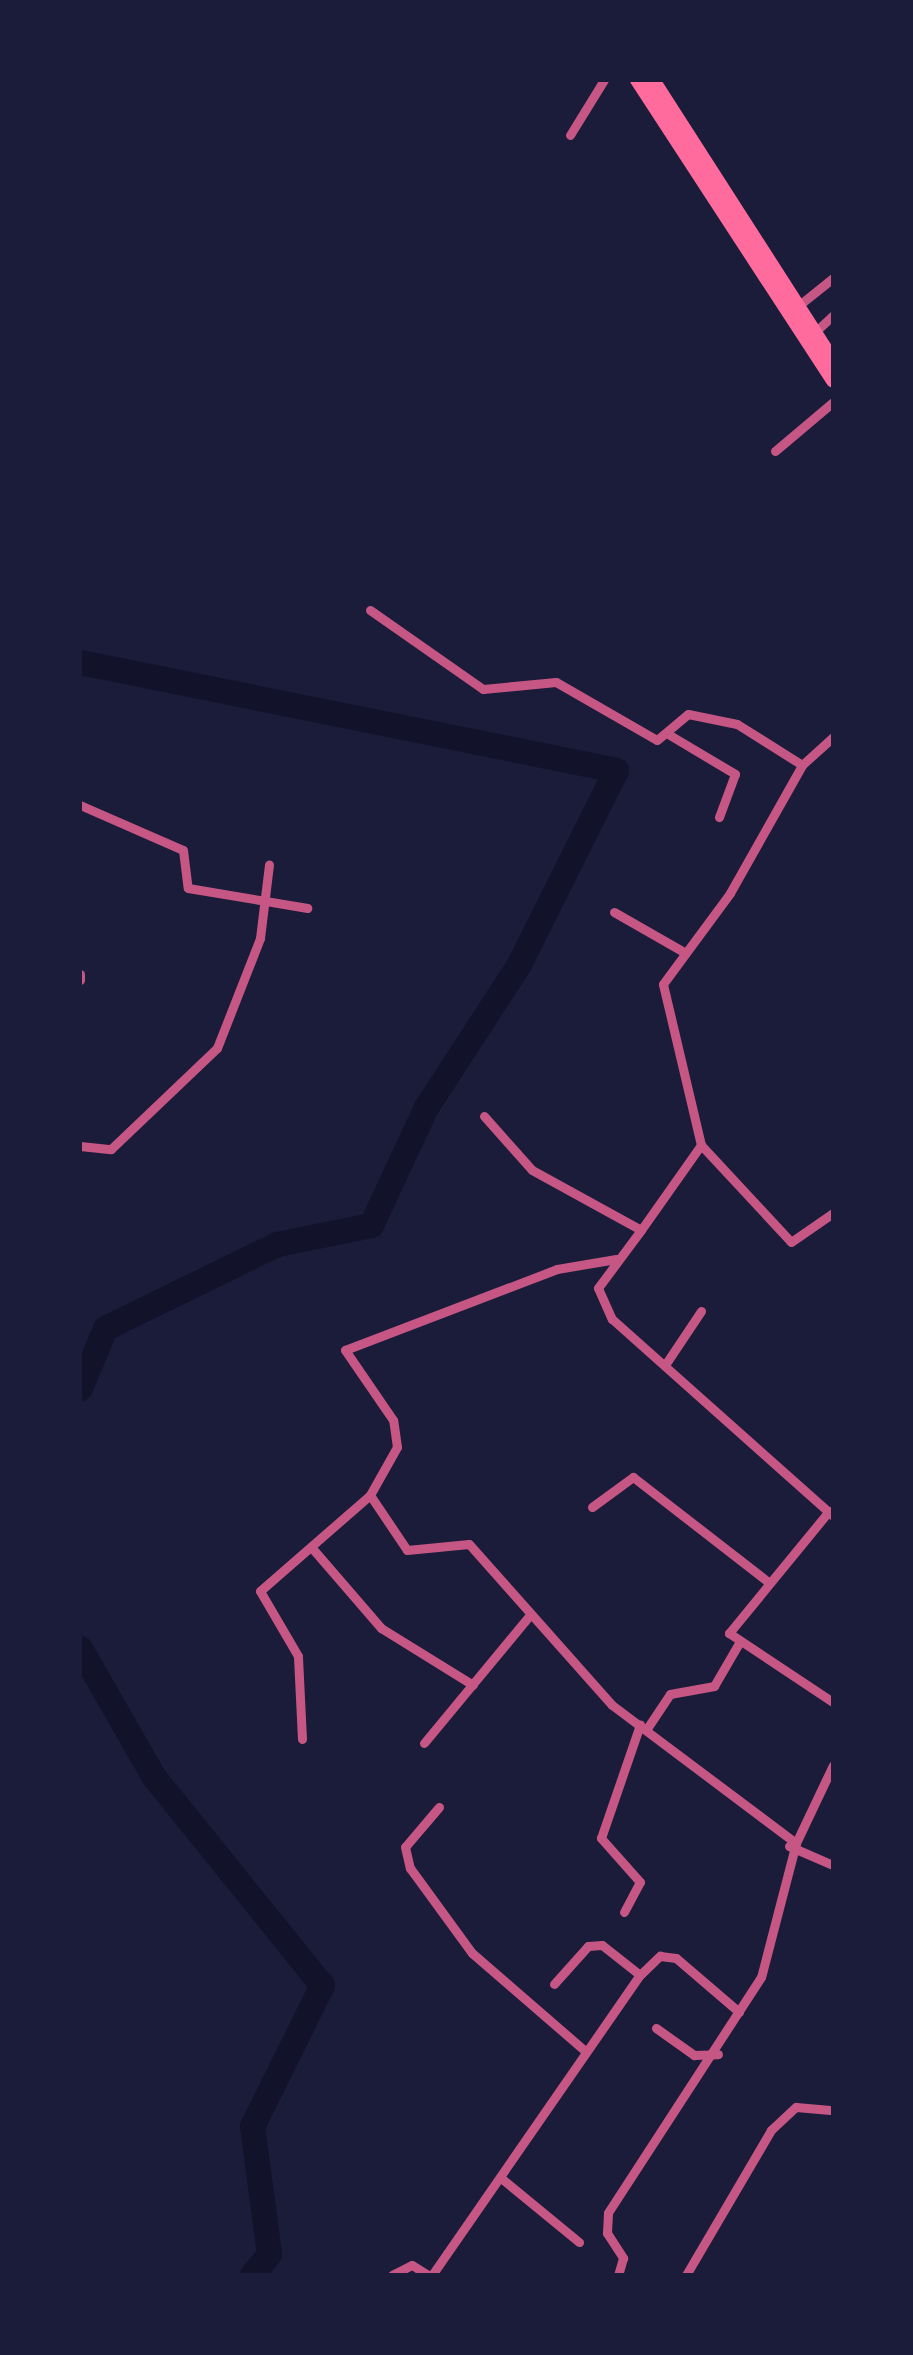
<!DOCTYPE html>
<style>
body{margin:0}
#map{position:relative;width:913px;height:2355px;overflow:hidden;background:#1b1b3a;font-family:"Source Sans 3",sans-serif}
div>[style]{position:absolute}
.river>*{height:25px;margin:-12.5px;padding:0 12.5px;transform-origin:12.5px;border-radius:12.5px;background:#12122b}
.minor>*{height:9px;margin:-4.5px;padding:0 4.5px;transform-origin:4.5px;border-radius:4.5px;background:#c65784}
.trunk>*{height:14px;margin:-7px;padding:0 7px;transform-origin:7px;border-radius:7px;background:#ff6b9d}
span{translate:-50% -50%;white-space:nowrap;text-align:center;line-height:1.15;-webkit-text-stroke:8px #1b1b3a;paint-order:stroke}
.frame{position:absolute;inset:0;border:82px solid #1b1b3a;pointer-events:none}
</style>
<div id="map">
<div class="river">
<i style="left:80px;top:662px;width:547px;rotate:11.39deg"></i>
<i style="left:616px;top:770px;width:217px;rotate:116.6deg"></i>
<i style="left:519px;top:964px;width:171px;rotate:123deg"></i>
<i style="left:426px;top:1107px;width:130px;rotate:115deg"></i>
<i style="left:371px;top:1225px;width:96px;rotate:168.6deg"></i>
<i style="left:277px;top:1244px;width:191px;rotate:154deg"></i>
<i style="left:105px;top:1328px;width:65px;rotate:112.6deg"></i>
<i style="left:80px;top:1648px;width:149px;rotate:60.2deg"></i>
<i style="left:154px;top:1777px;width:267px;rotate:51.1deg"></i>
<i style="left:322px;top:1985px;width:157px;rotate:116.4deg"></i>
<i style="left:252px;top:2126px;width:129px;rotate:82.4deg"></i>
<i style="left:269px;top:2254px;width:27px;rotate:129deg"></i>
</div>
<div class="minor">
<i style="left:570px;top:135px;width:65px;rotate:-58.3deg"></i>
<i style="left:798px;top:306px;width:45px;rotate:-38.7deg"></i>
<i style="left:815px;top:332px;width:25px;rotate:-43deg"></i>
<i style="left:775px;top:451px;width:76px;rotate:-40.2deg"></i>
<i style="left:370px;top:610px;width:138px;rotate:35deg"></i>
<i style="left:483px;top:689px;width:73px;rotate:-5.5deg"></i>
<i style="left:556px;top:682px;width:116px;rotate:29.9deg"></i>
<i style="left:657px;top:740px;width:40px;rotate:-40deg"></i>
<i style="left:688px;top:714px;width:50px;rotate:11.5deg"></i>
<i style="left:737px;top:724px;width:77px;rotate:32.2deg"></i>
<i style="left:668px;top:734px;width:78px;rotate:30.8deg"></i>
<i style="left:735px;top:774px;width:46px;rotate:110.4deg"></i>
<i style="left:80px;top:805px;width:112px;rotate:23.6deg"></i>
<i style="left:183px;top:850px;width:38px;rotate:83deg"></i>
<i style="left:188px;top:888px;width:121px;rotate:9.5deg"></i>
<i style="left:614px;top:912px;width:78px;rotate:29.8deg"></i>
<i style="left:80px;top:974px;width:6px;rotate:90deg"></i>
<i style="left:484px;top:1116px;width:72px;rotate:48.4deg"></i>
<i style="left:532px;top:1170px;width:124px;rotate:28.8deg"></i>
<i style="left:641px;top:1230px;width:72px;rotate:126.6deg"></i>
<i style="left:598px;top:1288px;width:34px;rotate:66deg"></i>
<i style="left:612px;top:1319px;width:296px;rotate:41.7deg"></i>
<i style="left:701px;top:1145px;width:132px;rotate:47.1deg"></i>
<i style="left:791px;top:1242px;width:51px;rotate:-34.6deg"></i>
<i style="left:80px;top:1146px;width:31px;rotate:6deg"></i>
<i style="left:111px;top:1149px;width:146px;rotate:-43.6deg"></i>
<i style="left:217px;top:1048px;width:118px;rotate:-68.6deg"></i>
<i style="left:260px;top:938px;width:74px;rotate:-83deg"></i>
<i style="left:641px;top:1230px;width:104px;rotate:-54.8deg"></i>
<i style="left:701px;top:1145px;width:165px;rotate:-103.3deg"></i>
<i style="left:663px;top:984px;width:113px;rotate:-53.6deg"></i>
<i style="left:730px;top:893px;width:147px;rotate:-60.6deg"></i>
<i style="left:802px;top:765px;width:42px;rotate:-42.1deg"></i>
<i style="left:665px;top:1365px;width:65px;rotate:-56.3deg"></i>
<i style="left:370px;top:1495px;width:66px;rotate:56.1deg"></i>
<i style="left:407px;top:1550px;width:62px;rotate:-5.5deg"></i>
<i style="left:469px;top:1544px;width:215px;rotate:48.4deg"></i>
<i style="left:612px;top:1705px;width:230px;rotate:36.9deg"></i>
<i style="left:796px;top:1843px;width:138px;rotate:104.6deg"></i>
<i style="left:761px;top:1977px;width:281px;rotate:123deg"></i>
<i style="left:608px;top:2213px;width:20px;rotate:93deg"></i>
<i style="left:607px;top:2233px;width:30px;rotate:57deg"></i>
<i style="left:623px;top:2258px;width:18px;rotate:106deg"></i>
<i style="left:592px;top:1507px;width:51px;rotate:-36.2deg"></i>
<i style="left:633px;top:1477px;width:170px;rotate:37.8deg"></i>
<i style="left:829px;top:1511px;width:158px;rotate:129.3deg"></i>
<i style="left:729px;top:1633px;width:125px;rotate:33.6deg"></i>
<i style="left:312px;top:1548px;width:106px;rotate:49.2deg"></i>
<i style="left:381px;top:1628px;width:108px;rotate:31.8deg"></i>
<i style="left:646px;top:1730px;width:43px;rotate:-56.3deg"></i>
<i style="left:670px;top:1694px;width:45px;rotate:-10.3deg"></i>
<i style="left:714px;top:1686px;width:50px;rotate:-59.8deg"></i>
<i style="left:302px;top:1739px;width:83px;rotate:-92.8deg"></i>
<i style="left:298px;top:1656px;width:75px;rotate:-120.3deg"></i>
<i style="left:260px;top:1591px;width:146px;rotate:-41.1deg"></i>
<i style="left:370px;top:1495px;width:55px;rotate:-60.6deg"></i>
<i style="left:397px;top:1447px;width:27px;rotate:-98deg"></i>
<i style="left:393px;top:1420px;width:85px;rotate:-124.4deg"></i>
<i style="left:345px;top:1350px;width:227px;rotate:-20.9deg"></i>
<i style="left:557px;top:1269px;width:60px;rotate:-9.6deg"></i>
<i style="left:424px;top:1743px;width:166px;rotate:-50.4deg"></i>
<i style="left:439px;top:1807px;width:52px;rotate:130.4deg"></i>
<i style="left:405px;top:1847px;width:22px;rotate:77deg"></i>
<i style="left:410px;top:1868px;width:105px;rotate:53.9deg"></i>
<i style="left:472px;top:1953px;width:148px;rotate:40.9deg"></i>
<i style="left:796px;top:1843px;width:86px;rotate:-64.6deg"></i>
<i style="left:789px;top:1846px;width:48px;rotate:23.4deg"></i>
<i style="left:624px;top:1912px;width:34px;rotate:-62deg"></i>
<i style="left:640px;top:1882px;width:59px;rotate:-131.6deg"></i>
<i style="left:601px;top:1838px;width:120px;rotate:-71deg"></i>
<i style="left:554px;top:1984px;width:51px;rotate:-48.2deg"></i>
<i style="left:588px;top:1946px;width:14px;rotate:-4deg"></i>
<i style="left:602px;top:1945px;width:48px;rotate:38.3deg"></i>
<i style="left:640px;top:1975px;width:28px;rotate:-44deg"></i>
<i style="left:660px;top:1956px;width:16px;rotate:7deg"></i>
<i style="left:676px;top:1958px;width:83px;rotate:40.6deg"></i>
<i style="left:656px;top:2028px;width:47px;rotate:35.4deg"></i>
<i style="left:694px;top:2055px;width:24px;rotate:-2deg"></i>
<i style="left:501px;top:2178px;width:101px;rotate:39.4deg"></i>
<i style="left:392px;top:2275px;width:22px;rotate:-27deg"></i>
<i style="left:412px;top:2265px;width:19px;rotate:32deg"></i>
<i style="left:432px;top:2275px;width:365px;rotate:-55.3deg"></i>
<i style="left:686px;top:2275px;width:168px;rotate:-59.6deg"></i>
<i style="left:771px;top:2130px;width:34px;rotate:-43deg"></i>
<i style="left:796px;top:2107px;width:37px;rotate:5deg"></i>
</div>
<div class="trunk">
<i style="left:637px;top:80px;width:359px;rotate:56.9deg"></i>
<i style="left:653px;top:80px;width:333px;rotate:57.3deg"></i>
</div>
<div class="frame"></div>
</div>
